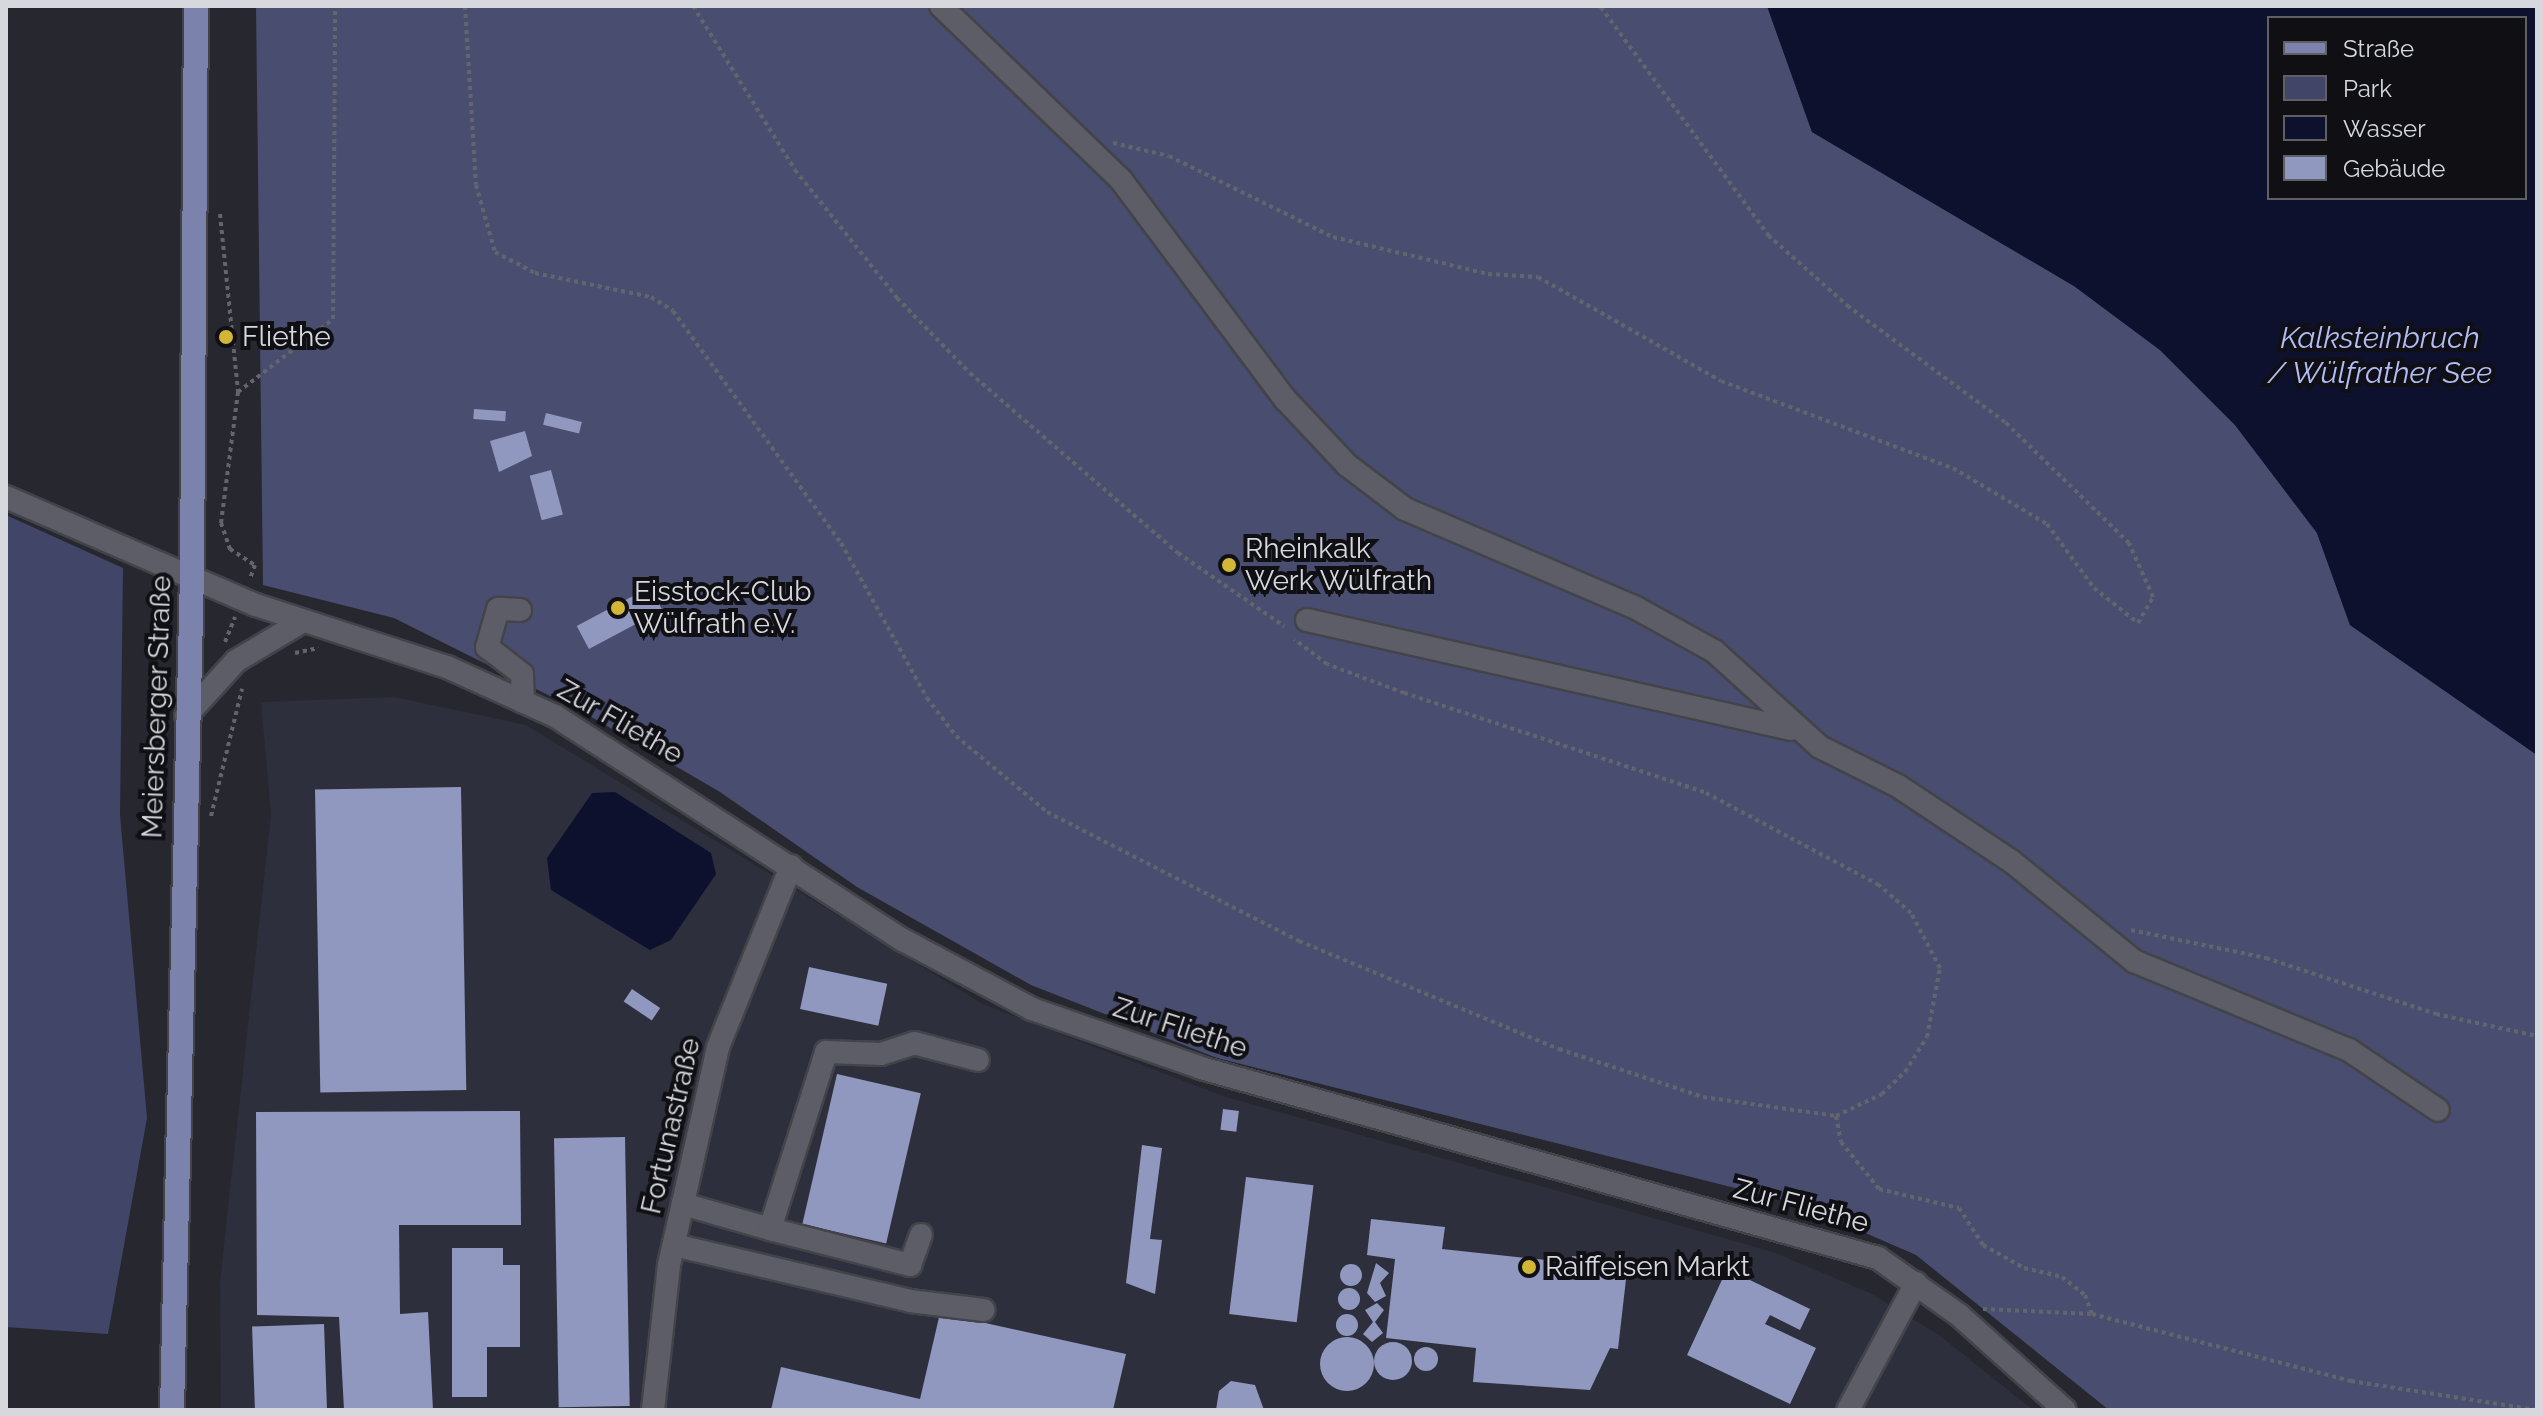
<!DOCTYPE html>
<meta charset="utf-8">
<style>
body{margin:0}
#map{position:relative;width:2543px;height:1416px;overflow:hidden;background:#26272f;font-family:Raleway,sans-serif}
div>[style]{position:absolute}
.built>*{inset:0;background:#2d2f3c}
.green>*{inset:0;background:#414668}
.forest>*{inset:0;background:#494e71}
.water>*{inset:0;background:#0e112e}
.building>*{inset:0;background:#9198bf;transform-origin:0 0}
.round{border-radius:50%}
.path>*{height:4px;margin-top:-2px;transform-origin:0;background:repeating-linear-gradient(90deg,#63656c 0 4px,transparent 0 8px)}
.roads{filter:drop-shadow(2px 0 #43444a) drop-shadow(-2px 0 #43444a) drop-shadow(0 2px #43444a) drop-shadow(0 -2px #43444a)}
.minor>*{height:22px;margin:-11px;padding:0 11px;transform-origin:11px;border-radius:11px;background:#5c5d66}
.major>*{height:24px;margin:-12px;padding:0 12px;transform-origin:12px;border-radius:12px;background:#7b82ac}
.dots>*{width:22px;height:22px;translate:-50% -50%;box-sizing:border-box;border:4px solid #101014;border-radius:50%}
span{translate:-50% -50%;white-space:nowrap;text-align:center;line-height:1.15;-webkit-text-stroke:8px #101014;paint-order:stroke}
.poi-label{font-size:28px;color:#d6d8dd}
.left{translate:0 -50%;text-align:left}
.street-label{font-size:28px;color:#d6d8dd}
.water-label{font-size:30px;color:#b1bcf9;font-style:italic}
.frame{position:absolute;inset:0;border:8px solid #d6d8dd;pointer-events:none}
.legend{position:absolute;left:2267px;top:16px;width:260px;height:184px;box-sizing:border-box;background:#101014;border:2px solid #5f6064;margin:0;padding:10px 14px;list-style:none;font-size:24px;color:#d6d8dd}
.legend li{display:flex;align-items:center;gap:16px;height:40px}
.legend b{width:40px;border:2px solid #5f6064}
</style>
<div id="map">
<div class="built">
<i style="clip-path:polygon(394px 697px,526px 725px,983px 1004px,1223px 1096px,1773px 1252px,1870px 1293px,1939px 1335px,2033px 1410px,221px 1410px,220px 1282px,271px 814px,261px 702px)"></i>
</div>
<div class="green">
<i style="clip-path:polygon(6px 515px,123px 568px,120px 815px,147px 1118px,108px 1334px,6px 1327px)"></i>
</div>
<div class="forest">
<i style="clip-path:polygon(256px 6px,1767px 6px,1812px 132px,2074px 286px,2160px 350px,2235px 425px,2317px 533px,2350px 625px,2537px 755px,2537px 1410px,2109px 1410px,1916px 1255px,1799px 1204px,1217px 1058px,1031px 985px,857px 887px,720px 792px,588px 715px,394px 618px,263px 585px)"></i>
</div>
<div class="water">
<i style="clip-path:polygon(evenodd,1767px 6px,2537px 6px,2537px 755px,2350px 625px,2317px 533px,2235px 425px,2160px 350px,2074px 286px,1812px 132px,1767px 6px,2269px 18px,2525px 18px,2525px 198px,2269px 198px,2269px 18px)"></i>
<i style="clip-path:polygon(615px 792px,711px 853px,716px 874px,671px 940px,650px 950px,551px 890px,547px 858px,592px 793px)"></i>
</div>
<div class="building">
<i style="left:474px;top:409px;width:32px;height:10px;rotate:4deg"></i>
<i style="left:546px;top:413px;width:37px;height:12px;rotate:14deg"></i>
<i style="clip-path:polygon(525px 431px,532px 456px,499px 472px,490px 441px)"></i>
<i style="left:551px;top:470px;width:46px;height:22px;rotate:75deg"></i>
<i style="left:650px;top:587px;width:26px;height:83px;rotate:62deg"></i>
<i style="left:461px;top:787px;width:303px;height:146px;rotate:89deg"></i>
<i style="left:809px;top:967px;width:80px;height:43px;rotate:12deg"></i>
<i style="left:632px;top:989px;width:34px;height:15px;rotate:34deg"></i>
<i style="left:837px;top:1074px;width:86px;height:154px;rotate:13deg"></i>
<i style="left:1223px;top:1109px;width:16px;height:21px;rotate:7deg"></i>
<i style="clip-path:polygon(520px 1111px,521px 1225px,399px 1225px,400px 1314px,428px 1312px,433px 1410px,344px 1410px,339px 1317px,257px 1315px,256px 1112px)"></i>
<i style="left:625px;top:1137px;width:269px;height:71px;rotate:89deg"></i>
<i style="clip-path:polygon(1142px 1145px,1162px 1148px,1150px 1239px,1162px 1240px,1155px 1294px,1126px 1283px)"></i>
<i style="left:1246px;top:1177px;width:68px;height:138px;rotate:7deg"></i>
<i style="clip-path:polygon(1371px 1219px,1445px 1227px,1442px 1249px,1546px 1260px,1544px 1273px,1570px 1276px,1572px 1256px,1628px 1262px,1618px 1349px,1610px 1348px,1590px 1390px,1473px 1382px,1476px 1348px,1386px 1338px,1395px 1259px,1367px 1255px)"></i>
<i style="clip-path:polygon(452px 1248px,503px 1248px,503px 1265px,520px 1265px,520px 1347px,487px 1347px,487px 1397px,452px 1397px)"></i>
<i style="clip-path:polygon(1376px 1263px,1389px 1273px,1380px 1283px,1386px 1296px,1375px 1302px,1367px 1293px)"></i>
<i class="round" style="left:1340px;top:1264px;width:22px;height:22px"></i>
<i style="clip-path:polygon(1727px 1269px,1810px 1309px,1800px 1330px,1770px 1315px,1765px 1324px,1816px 1348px,1790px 1404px,1687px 1355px)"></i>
<i class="round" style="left:1338px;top:1288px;width:22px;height:22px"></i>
<i style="clip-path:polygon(1377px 1303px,1384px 1310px,1375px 1322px,1383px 1333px,1372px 1342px,1363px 1334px,1373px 1322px,1365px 1310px)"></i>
<i style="clip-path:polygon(940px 1313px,1126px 1354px,1113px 1410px,771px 1410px,781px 1367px,920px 1399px)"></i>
<i class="round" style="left:1336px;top:1314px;width:22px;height:22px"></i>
<i style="left:324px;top:1324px;width:86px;height:72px;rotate:88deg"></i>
<i class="round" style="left:1320px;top:1337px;width:54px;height:54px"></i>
<i class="round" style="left:1374px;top:1342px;width:38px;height:38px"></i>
<i class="round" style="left:1414px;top:1347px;width:24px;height:24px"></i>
<i style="clip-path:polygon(1231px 1381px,1255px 1385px,1264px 1410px,1216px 1410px,1219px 1391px)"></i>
</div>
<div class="path">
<i style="left:465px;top:6px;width:179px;rotate:86.5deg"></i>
<i style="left:476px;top:185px;width:70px;rotate:74.2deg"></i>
<i style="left:495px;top:252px;width:45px;rotate:27.7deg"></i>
<i style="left:535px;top:273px;width:118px;rotate:11.7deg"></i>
<i style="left:651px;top:297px;width:26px;rotate:32deg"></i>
<i style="left:673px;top:311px;width:286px;rotate:54.1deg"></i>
<i style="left:841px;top:543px;width:177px;rotate:61deg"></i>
<i style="left:927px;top:698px;width:48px;rotate:52.7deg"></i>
<i style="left:956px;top:736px;width:119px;rotate:39.9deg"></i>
<i style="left:1047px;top:812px;width:283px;rotate:27.1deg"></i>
<i style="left:1299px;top:941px;width:282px;rotate:22.6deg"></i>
<i style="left:1559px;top:1049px;width:152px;rotate:18.4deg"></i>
<i style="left:1703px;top:1097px;width:134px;rotate:8.1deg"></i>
<i style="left:1836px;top:1116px;width:51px;rotate:-25.6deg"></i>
<i style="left:1882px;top:1094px;width:32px;rotate:-44deg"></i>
<i style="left:1905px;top:1072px;width:41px;rotate:-57.8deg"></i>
<i style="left:1927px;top:1037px;width:70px;rotate:-79.3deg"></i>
<i style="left:1940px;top:968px;width:62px;rotate:-117.8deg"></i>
<i style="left:1911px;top:913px;width:43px;rotate:-138.8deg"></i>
<i style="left:1879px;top:885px;width:198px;rotate:-152deg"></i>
<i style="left:1704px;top:792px;width:316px;rotate:-161.7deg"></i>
<i style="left:1404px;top:693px;width:82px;rotate:-159.4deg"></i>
<i style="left:1327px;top:664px;width:41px;rotate:-142.9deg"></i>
<i style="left:693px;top:6px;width:193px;rotate:58.1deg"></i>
<i style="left:795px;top:170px;width:164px;rotate:51.4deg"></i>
<i style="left:897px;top:298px;width:105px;rotate:45.8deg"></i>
<i style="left:970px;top:373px;width:275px;rotate:40.9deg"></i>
<i style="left:1178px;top:553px;width:129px;rotate:34.6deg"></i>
<i style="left:1113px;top:143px;width:57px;rotate:13.1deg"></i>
<i style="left:1169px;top:156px;width:183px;rotate:26.3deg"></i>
<i style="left:1333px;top:237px;width:159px;rotate:13.4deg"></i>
<i style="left:1488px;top:274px;width:50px;rotate:3.4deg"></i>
<i style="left:1538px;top:277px;width:210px;rotate:29.6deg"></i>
<i style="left:1721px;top:381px;width:248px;rotate:20.6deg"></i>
<i style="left:1953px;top:468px;width:109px;rotate:30.8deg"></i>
<i style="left:2047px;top:524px;width:79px;rotate:53.7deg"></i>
<i style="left:2094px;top:588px;width:56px;rotate:38.5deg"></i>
<i style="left:2138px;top:623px;width:30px;rotate:-60deg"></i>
<i style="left:2153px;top:597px;width:59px;rotate:-114deg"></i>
<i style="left:2129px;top:543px;width:173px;rotate:-135.7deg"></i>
<i style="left:2005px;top:422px;width:194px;rotate:-143.6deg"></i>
<i style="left:1849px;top:307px;width:107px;rotate:-138.4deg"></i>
<i style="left:1769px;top:236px;width:285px;rotate:-126.3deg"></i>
<i style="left:220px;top:214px;width:179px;rotate:84.2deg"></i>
<i style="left:238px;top:392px;width:132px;rotate:97.4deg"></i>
<i style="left:221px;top:523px;width:28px;rotate:71deg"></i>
<i style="left:230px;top:549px;width:30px;rotate:33deg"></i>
<i style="left:255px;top:565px;width:15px;rotate:110deg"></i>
<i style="left:238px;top:392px;width:120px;rotate:-37.5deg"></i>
<i style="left:333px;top:319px;width:313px;rotate:-89.6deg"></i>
<i style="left:225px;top:642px;width:27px;rotate:-68deg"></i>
<i style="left:295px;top:653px;width:24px;rotate:-12deg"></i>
<i style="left:211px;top:816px;width:131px;rotate:-76.3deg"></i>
<i style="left:2131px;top:930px;width:138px;rotate:11.7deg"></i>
<i style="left:2266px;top:958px;width:179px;rotate:18.2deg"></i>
<i style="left:2436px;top:1014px;width:103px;rotate:12.3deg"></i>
<i style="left:1836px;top:1116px;width:26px;rotate:79deg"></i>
<i style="left:1841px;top:1142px;width:60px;rotate:51deg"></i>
<i style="left:1879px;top:1189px;width:82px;rotate:13.4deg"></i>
<i style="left:1959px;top:1208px;width:44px;rotate:57deg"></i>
<i style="left:1983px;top:1245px;width:47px;rotate:29.3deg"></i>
<i style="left:2024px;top:1268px;width:39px;rotate:13deg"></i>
<i style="left:2062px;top:1277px;width:29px;rotate:38deg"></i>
<i style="left:2085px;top:1295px;width:20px;rotate:70deg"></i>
<i style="left:1983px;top:1309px;width:109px;rotate:2.6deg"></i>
<i style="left:2092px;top:1314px;width:268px;rotate:14.5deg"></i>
<i style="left:2351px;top:1381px;width:188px;rotate:8.9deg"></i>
</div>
<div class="roads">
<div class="minor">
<i style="left:941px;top:6px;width:250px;rotate:44deg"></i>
<i style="left:1121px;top:180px;width:274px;rotate:53.2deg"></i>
<i style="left:1285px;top:399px;width:91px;rotate:46.8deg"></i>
<i style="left:1347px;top:465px;width:73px;rotate:37.2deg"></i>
<i style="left:1405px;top:509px;width:251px;rotate:23.2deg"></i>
<i style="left:1636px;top:608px;width:89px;rotate:28.9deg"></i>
<i style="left:1714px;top:651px;width:143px;rotate:42.2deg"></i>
<i style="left:1820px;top:747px;width:87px;rotate:26.6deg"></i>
<i style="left:1898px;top:786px;width:136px;rotate:33.6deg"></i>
<i style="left:2011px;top:861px;width:159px;rotate:39.1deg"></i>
<i style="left:2134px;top:961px;width:233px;rotate:22.5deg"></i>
<i style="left:2349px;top:1050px;width:107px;rotate:34deg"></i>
<i style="left:6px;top:497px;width:272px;rotate:23.4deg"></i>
<i style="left:256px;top:605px;width:201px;rotate:18deg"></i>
<i style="left:447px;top:667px;width:119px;rotate:24.4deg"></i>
<i style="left:555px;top:716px;width:414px;rotate:32.8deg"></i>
<i style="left:903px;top:940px;width:146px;rotate:28.1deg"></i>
<i style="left:1032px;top:1009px;width:179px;rotate:19.2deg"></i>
<i style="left:1201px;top:1068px;width:703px;rotate:15.68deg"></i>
<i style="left:1878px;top:1258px;width:99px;rotate:35.1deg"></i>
<i style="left:1959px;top:1315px;width:142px;rotate:41.9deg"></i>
<i style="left:520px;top:610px;width:22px;rotate:-177deg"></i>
<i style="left:498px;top:609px;width:40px;rotate:106deg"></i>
<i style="left:487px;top:647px;width:44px;rotate:37.6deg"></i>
<i style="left:522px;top:674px;width:28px;rotate:88deg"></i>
<i style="left:1307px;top:620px;width:496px;rotate:12.7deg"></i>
<i style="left:186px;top:716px;width:74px;rotate:-47.7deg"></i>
<i style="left:236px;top:661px;width:78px;rotate:-30.8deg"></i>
<i style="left:683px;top:1204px;width:91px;rotate:16deg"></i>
<i style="left:770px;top:1229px;width:186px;rotate:-72.4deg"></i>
<i style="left:826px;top:1052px;width:55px;rotate:2.1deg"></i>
<i style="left:881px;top:1054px;width:35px;rotate:-18deg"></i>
<i style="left:914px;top:1043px;width:66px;rotate:14.9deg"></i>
<i style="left:770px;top:1229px;width:145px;rotate:14.4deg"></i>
<i style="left:910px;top:1265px;width:32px;rotate:-70deg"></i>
<i style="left:674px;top:1245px;width:243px;rotate:13.3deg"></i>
<i style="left:910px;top:1301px;width:74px;rotate:7deg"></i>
<i style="left:653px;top:1410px;width:146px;rotate:-83.7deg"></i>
<i style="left:669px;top:1265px;width:223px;rotate:-77.3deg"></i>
<i style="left:718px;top:1047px;width:195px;rotate:-68deg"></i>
<i style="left:1848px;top:1410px;width:144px;rotate:-61.8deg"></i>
</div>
<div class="major">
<i style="left:172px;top:1410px;width:837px;rotate:-88.63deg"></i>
<i style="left:192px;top:573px;width:567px;rotate:-89.6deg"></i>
</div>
</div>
<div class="dots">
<i style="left:226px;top:337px;background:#d2b736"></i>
<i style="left:1229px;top:565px;background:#d2b736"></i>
<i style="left:618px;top:608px;background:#d2b736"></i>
<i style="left:1529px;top:1267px;background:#d2b736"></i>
</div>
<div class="poi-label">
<span class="left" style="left:242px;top:337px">Fliethe</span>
<span class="left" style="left:1245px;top:565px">Rheinkalk<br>Werk Wülfrath</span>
<span class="left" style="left:634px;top:608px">Eisstock-Club<br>Wülfrath e.V.</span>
<span class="left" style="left:1545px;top:1267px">Raiffeisen Markt</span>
</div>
<div class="street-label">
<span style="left:157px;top:707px;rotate:-88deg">Meiersberger Straße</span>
<span style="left:620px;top:722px;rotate:30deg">Zur Fliethe</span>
<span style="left:1180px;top:1028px;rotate:18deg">Zur Fliethe</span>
<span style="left:671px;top:1126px;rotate:-77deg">Fortunastraße</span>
<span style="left:1801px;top:1206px;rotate:15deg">Zur Fliethe</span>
</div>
<div class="water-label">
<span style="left:2380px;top:355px">Kalksteinbruch<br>/ Wülfrather See</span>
</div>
<div class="frame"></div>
<ul class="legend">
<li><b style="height:10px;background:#7b82ac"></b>Straße</li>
<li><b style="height:22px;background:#414668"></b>Park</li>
<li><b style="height:22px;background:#0e112e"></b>Wasser</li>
<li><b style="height:22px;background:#9198bf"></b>Gebäude</li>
</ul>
</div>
